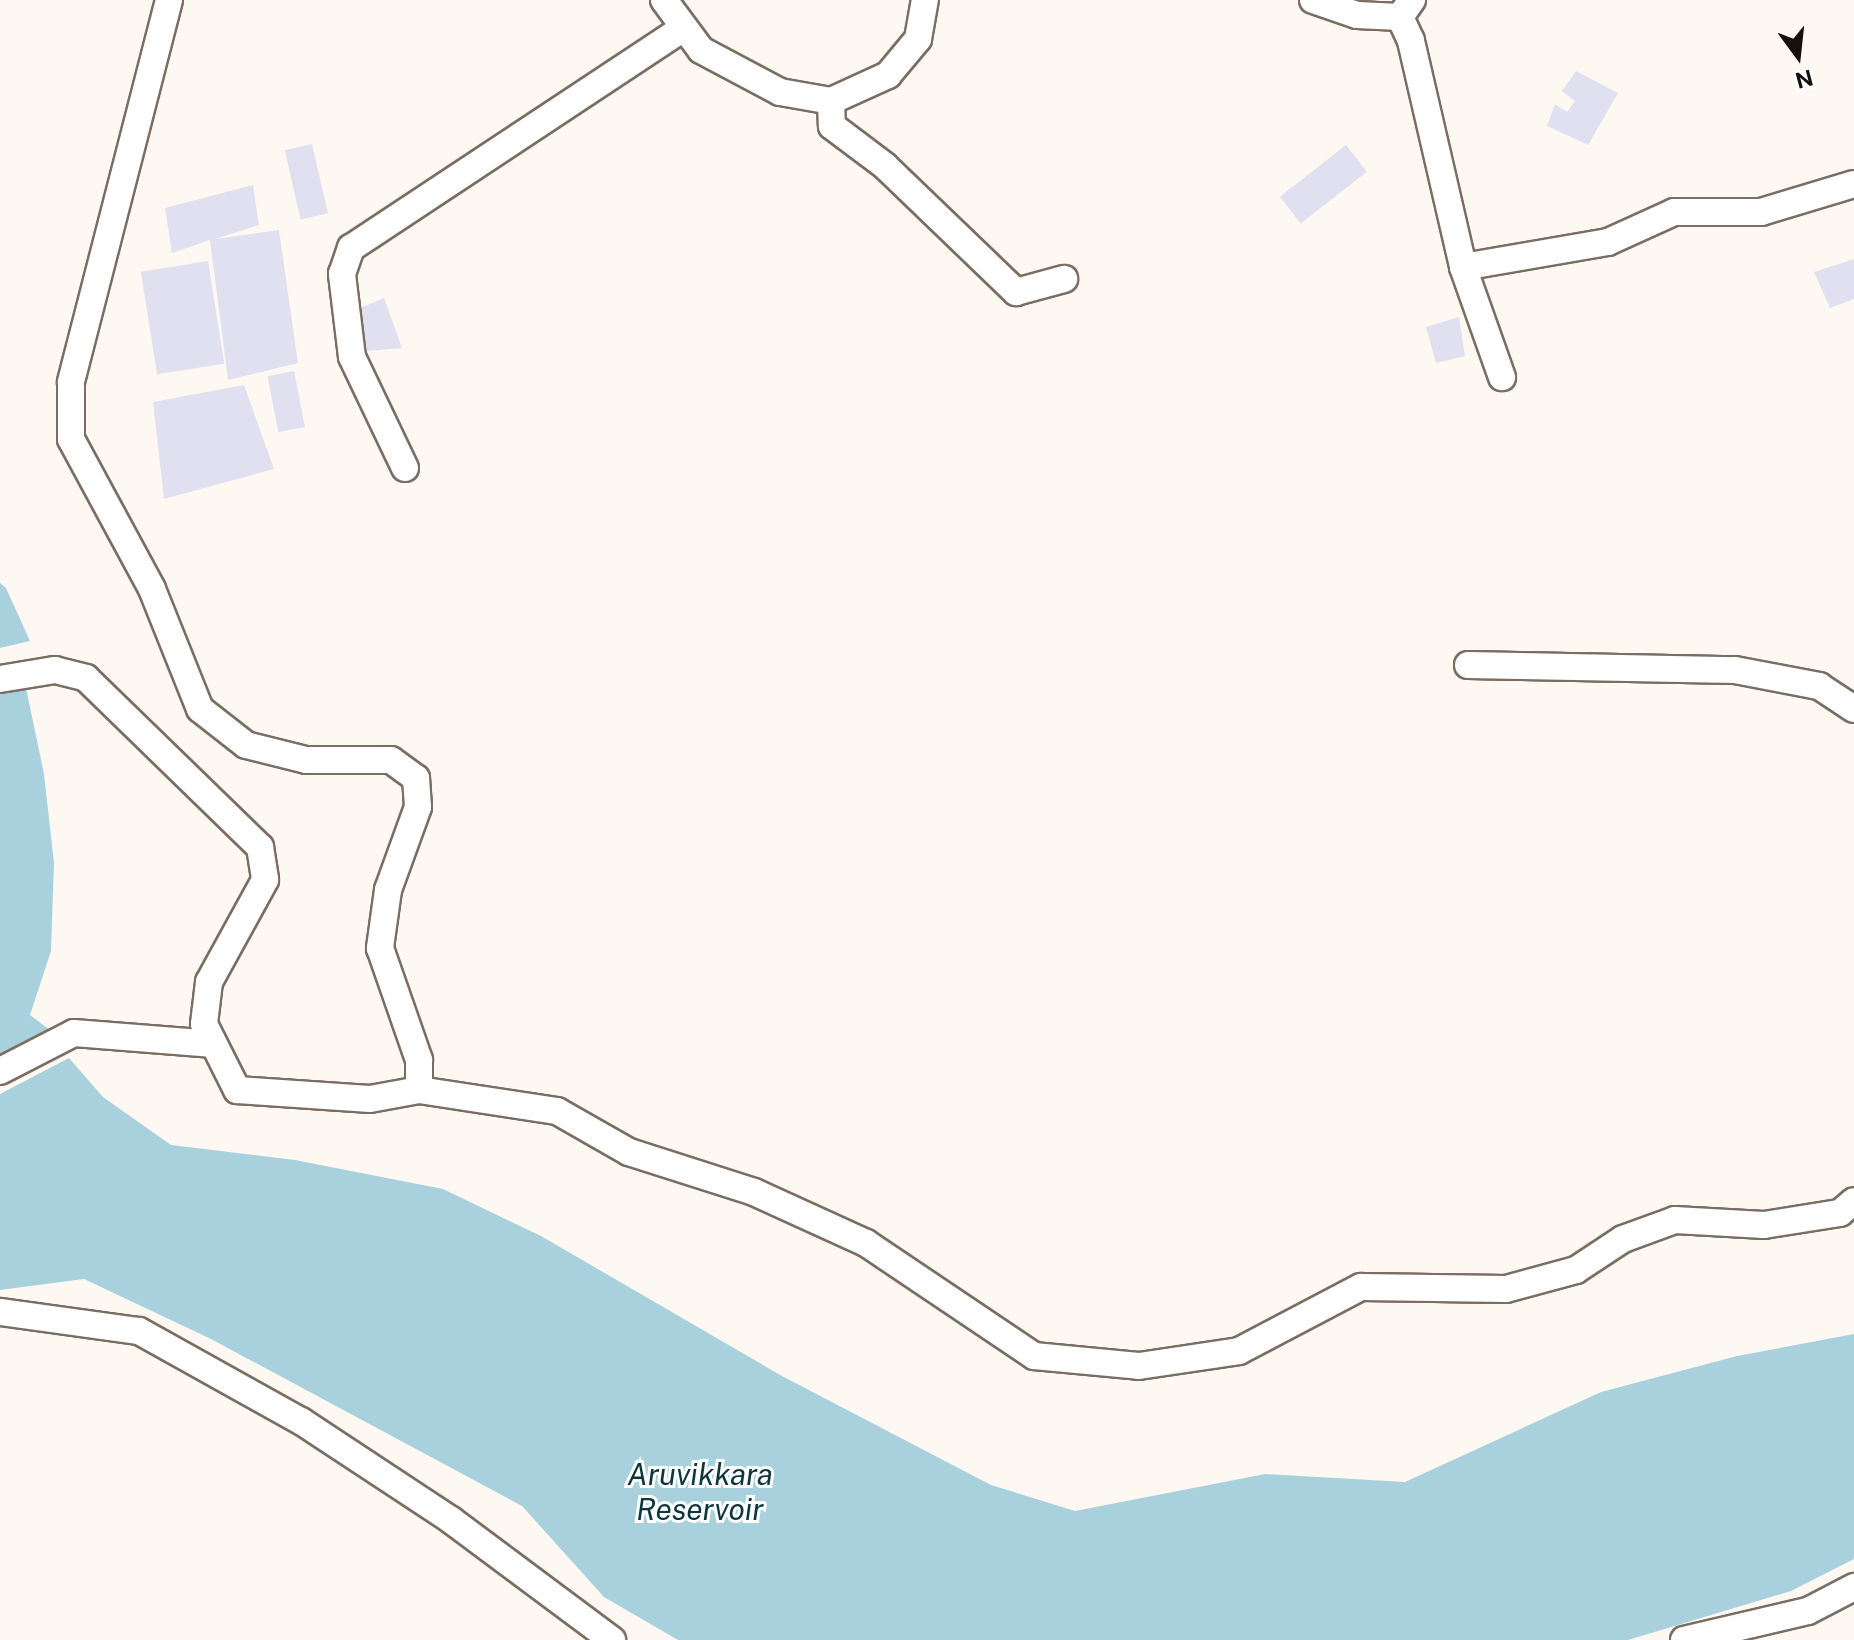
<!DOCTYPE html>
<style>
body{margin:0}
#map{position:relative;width:1854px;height:1640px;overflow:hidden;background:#fef8f3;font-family:"Public Sans",sans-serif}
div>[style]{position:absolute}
.water>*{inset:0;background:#a9d1dd}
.building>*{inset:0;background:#e0e0f1;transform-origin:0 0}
.roads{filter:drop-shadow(2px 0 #7a6e63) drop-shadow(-2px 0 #7a6e63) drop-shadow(0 2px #7a6e63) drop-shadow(0 -2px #7a6e63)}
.minor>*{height:26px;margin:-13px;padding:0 13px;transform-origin:13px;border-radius:13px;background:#fff}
span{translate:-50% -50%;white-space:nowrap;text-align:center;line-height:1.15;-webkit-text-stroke:6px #fff;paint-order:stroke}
.water-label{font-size:30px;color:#0e353e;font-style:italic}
.north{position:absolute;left:1758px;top:16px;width:80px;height:80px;-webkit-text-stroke:6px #fff;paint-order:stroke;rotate:165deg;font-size:22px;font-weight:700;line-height:32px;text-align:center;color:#15100c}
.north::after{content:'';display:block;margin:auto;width:28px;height:36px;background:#15100c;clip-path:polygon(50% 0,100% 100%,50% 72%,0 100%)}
</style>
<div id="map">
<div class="water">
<i style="clip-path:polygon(0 583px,6px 588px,30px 641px,0 648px)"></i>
<i style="clip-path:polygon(26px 688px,44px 774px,54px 863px,51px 951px,30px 1015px,54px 1033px,0 1058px,0 693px)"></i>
<i style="clip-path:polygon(69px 1058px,103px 1097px,171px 1145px,295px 1160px,443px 1189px,541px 1236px,782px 1376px,991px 1485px,1075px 1511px,1265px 1474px,1405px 1482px,1601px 1392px,1737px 1356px,1854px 1334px,1854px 1559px,1791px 1591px,1628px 1640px,678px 1640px,604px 1597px,522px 1506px,211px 1339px,84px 1279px,0 1290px,0 1094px)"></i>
</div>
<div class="building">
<i style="clip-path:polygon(1576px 71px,1618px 93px,1588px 145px,1547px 126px,1555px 104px,1567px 112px,1575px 101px,1562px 91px)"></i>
<i style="left:312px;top:144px;width:71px;height:28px;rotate:77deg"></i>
<i style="left:1346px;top:145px;width:34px;height:84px;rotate:52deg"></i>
<i style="clip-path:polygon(253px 185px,259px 225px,215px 239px,279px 230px,298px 363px,228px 380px,210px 240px,172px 253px,165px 208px)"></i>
<i style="clip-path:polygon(1854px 259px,1854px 299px,1830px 308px,1814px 272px)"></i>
<i style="left:208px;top:261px;width:104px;height:68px;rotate:81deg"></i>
<i style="clip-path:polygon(384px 298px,402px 348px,367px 351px,351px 312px)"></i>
<i style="clip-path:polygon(1459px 317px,1465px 356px,1436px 363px,1426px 327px)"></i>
<i style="left:294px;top:371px;width:57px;height:27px;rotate:79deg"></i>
<i style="clip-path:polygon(244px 385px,274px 469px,164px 499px,153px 402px)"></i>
</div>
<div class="roads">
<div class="minor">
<i style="left:169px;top:0;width:395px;rotate:104.4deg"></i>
<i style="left:71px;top:383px;width:56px;rotate:90deg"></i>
<i style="left:71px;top:439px;width:170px;rotate:61.6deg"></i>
<i style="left:152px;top:589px;width:129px;rotate:68.2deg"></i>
<i style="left:200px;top:709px;width:58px;rotate:38deg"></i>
<i style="left:246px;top:745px;width:62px;rotate:14deg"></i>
<i style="left:306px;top:760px;width:85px"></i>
<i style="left:391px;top:760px;width:31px;rotate:36deg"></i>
<i style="left:416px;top:778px;width:29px;rotate:86deg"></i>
<i style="left:418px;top:807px;width:88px;rotate:109.9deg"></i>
<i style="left:388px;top:890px;width:59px;rotate:97.9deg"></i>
<i style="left:380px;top:948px;width:119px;rotate:70.8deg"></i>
<i style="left:419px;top:1060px;width:30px;rotate:90deg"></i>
<i style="left:664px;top:0;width:62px;rotate:53.5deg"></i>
<i style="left:701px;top:50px;width:89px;rotate:28deg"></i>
<i style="left:780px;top:92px;width:52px;rotate:10deg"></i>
<i style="left:831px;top:101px;width:63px;rotate:-24.5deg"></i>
<i style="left:888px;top:75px;width:47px;rotate:-50.2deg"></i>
<i style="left:918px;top:39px;width:40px;rotate:-80deg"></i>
<i style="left:1313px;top:0;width:46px;rotate:18.8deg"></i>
<i style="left:1357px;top:15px;width:43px;rotate:2.7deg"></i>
<i style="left:1400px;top:17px;width:21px;rotate:-55deg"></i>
<i style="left:1400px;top:17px;width:26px;rotate:65deg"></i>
<i style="left:1411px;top:41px;width:232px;rotate:77deg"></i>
<i style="left:1463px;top:267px;width:117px;rotate:70.5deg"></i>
<i style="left:831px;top:101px;width:25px;rotate:88deg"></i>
<i style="left:832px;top:126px;width:66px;rotate:37deg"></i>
<i style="left:885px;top:166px;width:182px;rotate:43.9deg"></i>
<i style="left:1016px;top:292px;width:50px;rotate:-15.2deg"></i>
<i style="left:1463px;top:267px;width:147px;rotate:-9.8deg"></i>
<i style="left:1608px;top:242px;width:72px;rotate:-24.4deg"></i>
<i style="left:1674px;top:212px;width:87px"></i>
<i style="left:1761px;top:212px;width:97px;rotate:-16.8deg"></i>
<i style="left:405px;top:468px;width:123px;rotate:-115.5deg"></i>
<i style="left:352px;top:357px;width:84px;rotate:-96.9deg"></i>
<i style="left:342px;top:274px;width:28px;rotate:-71deg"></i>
<i style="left:351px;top:248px;width:399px;rotate:-33.5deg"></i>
<i style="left:1468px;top:665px;width:267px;rotate:1.1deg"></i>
<i style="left:1735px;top:670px;width:86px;rotate:10.8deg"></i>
<i style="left:1819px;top:686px;width:42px;rotate:33.3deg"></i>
<i style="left:0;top:679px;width:56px;rotate:-9.3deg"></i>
<i style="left:55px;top:670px;width:32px;rotate:14deg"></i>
<i style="left:86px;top:678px;width:243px;rotate:44.2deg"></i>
<i style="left:260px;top:847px;width:33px;rotate:81deg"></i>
<i style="left:265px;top:880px;width:116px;rotate:118.8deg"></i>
<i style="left:209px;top:982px;width:42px;rotate:96.8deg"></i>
<i style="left:204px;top:1024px;width:74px;rotate:63.4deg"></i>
<i style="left:237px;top:1090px;width:133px;rotate:3.9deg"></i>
<i style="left:370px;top:1099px;width:50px;rotate:-10.4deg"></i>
<i style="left:419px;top:1090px;width:140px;rotate:8.7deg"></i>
<i style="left:557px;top:1111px;width:83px;rotate:29.7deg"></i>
<i style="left:629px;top:1152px;width:131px;rotate:17.7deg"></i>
<i style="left:754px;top:1192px;width:123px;rotate:24.5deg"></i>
<i style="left:866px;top:1243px;width:202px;rotate:33.9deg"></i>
<i style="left:1034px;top:1356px;width:105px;rotate:5.4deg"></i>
<i style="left:1139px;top:1366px;width:101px;rotate:-8.5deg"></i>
<i style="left:1239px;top:1351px;width:138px;rotate:-27.7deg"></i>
<i style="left:1361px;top:1287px;width:145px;rotate:0.8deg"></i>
<i style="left:1506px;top:1289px;width:73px;rotate:-15.2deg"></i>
<i style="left:1576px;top:1270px;width:56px;rotate:-33.4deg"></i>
<i style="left:1623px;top:1239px;width:55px;rotate:-20.1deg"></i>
<i style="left:1675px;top:1220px;width:89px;rotate:3.2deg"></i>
<i style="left:1764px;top:1225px;width:77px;rotate:-9deg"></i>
<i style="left:1840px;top:1213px;width:18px;rotate:-41deg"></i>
<i style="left:0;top:1071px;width:83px;rotate:-27.2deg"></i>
<i style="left:74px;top:1033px;width:140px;rotate:4.5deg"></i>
<i style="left:0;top:1312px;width:140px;rotate:7.8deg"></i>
<i style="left:139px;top:1331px;width:185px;rotate:29.1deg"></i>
<i style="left:301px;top:1421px;width:180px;rotate:33.4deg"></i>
<i style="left:451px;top:1520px;width:201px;rotate:36.7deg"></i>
<i style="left:1684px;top:1640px;width:127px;rotate:-13.2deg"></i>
<i style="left:1808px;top:1611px;width:52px;rotate:-27.6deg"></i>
</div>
</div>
<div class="water-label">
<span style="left:700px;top:1491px">Aruvikkara<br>Reservoir</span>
</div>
<div class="north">N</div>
</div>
